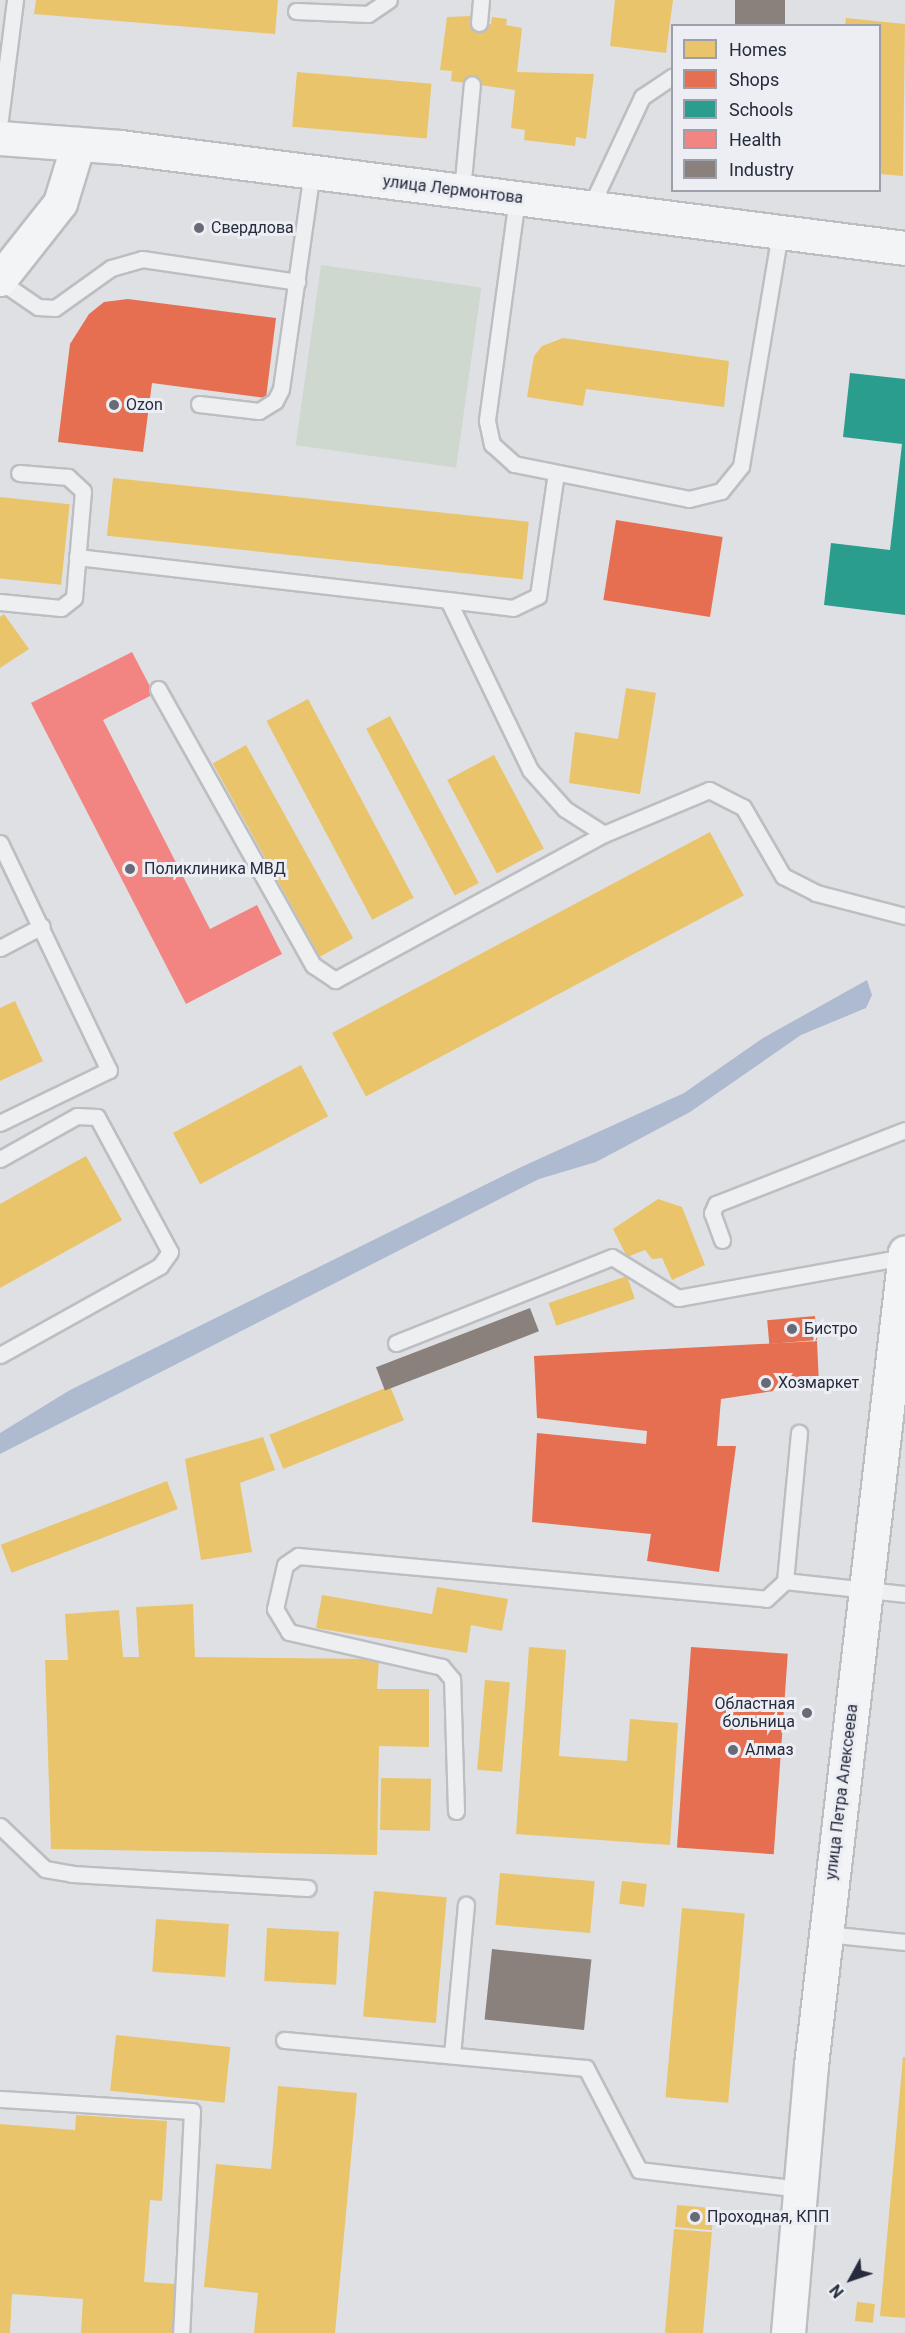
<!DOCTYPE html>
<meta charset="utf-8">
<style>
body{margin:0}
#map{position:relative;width:905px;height:2333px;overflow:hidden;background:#dfe0e4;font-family:Roboto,sans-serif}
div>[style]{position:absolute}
.green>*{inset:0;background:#ced8cf;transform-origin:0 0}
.water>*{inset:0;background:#adbad0}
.homes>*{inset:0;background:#e9c46a;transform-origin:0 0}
.shops>*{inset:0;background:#e76f51;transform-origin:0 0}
.schools>*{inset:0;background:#2a9d8f}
.health>*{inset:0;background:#f28482}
.industry>*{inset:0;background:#8a817c;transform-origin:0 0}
.roads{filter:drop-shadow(2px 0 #bdbec2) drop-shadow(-2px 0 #bdbec2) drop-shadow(0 2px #bdbec2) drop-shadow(0 -2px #bdbec2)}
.lane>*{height:15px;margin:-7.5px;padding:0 7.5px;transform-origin:7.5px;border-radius:7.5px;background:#eeeff1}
.secondary>*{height:33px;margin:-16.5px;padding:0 16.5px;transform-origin:16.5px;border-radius:16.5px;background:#f3f4f5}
.primary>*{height:33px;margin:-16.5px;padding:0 16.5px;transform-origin:16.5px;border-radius:16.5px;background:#f3f4f5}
.dots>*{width:16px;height:16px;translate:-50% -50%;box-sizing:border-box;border:3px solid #eceef4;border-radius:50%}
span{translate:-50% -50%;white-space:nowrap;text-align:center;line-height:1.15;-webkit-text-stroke:6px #eceef4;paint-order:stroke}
.street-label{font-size:16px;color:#262c3d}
.poi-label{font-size:16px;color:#262c3d}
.left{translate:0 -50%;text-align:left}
.right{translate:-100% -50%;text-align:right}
.legend{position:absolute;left:671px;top:24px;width:210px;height:168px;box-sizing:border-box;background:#eceef4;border:2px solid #9da0ab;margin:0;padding:8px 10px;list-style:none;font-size:18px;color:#262c3d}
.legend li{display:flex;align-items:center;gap:12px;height:30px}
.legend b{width:30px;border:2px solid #9da0ab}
.north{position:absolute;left:821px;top:2249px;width:60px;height:60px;-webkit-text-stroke:4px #eceef4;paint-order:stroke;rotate:230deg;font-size:16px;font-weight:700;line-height:24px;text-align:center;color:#262c3d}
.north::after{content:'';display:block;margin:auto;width:21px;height:27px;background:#262c3d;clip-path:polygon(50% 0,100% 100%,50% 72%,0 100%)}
</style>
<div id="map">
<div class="green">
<i style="left:321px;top:265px;width:162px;height:182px;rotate:8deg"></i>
</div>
<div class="water">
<i style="clip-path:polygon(867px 980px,872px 995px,866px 1008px,801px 1035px,690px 1112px,596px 1162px,539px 1179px,0 1454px,0 1433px,70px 1390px,519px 1168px,684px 1093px,763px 1038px)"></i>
</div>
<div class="homes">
<i style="clip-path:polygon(36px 0,278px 0,275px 34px,34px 14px)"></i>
<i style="clip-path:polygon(615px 0,673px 0,666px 53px,610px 46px)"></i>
<i style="clip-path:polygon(472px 16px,471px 22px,491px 24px,492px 17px,507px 19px,506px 25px,522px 28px,517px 72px,594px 74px,586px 139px,576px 137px,575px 146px,524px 140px,525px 130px,511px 128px,515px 90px,451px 81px,452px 71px,440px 70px,447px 17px)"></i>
<i style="clip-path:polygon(846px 18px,905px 24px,903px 176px,880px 174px,880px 26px,845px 26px)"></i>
<i style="left:297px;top:72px;width:135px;height:55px;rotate:5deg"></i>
<i style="clip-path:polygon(563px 338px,729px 361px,724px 407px,586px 389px,583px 406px,527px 397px,534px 356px,542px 346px)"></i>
<i style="left:113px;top:478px;width:418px;height:58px;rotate:6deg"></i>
<i style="left:0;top:497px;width:70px;height:81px;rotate:6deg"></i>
<i style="clip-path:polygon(4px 614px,29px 649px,0 668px,0 617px)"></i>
<i style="clip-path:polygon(626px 688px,656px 693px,640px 794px,569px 783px,575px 732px,618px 739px)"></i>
<i style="left:308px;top:699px;width:225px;height:47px;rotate:62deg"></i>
<i style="left:390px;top:716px;width:189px;height:27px;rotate:62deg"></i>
<i style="left:246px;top:745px;width:221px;height:38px;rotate:61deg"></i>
<i style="left:494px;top:755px;width:106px;height:53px;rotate:62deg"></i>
<i style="left:710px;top:832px;width:72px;height:428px;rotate:62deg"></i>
<i style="clip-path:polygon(15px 1001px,43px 1061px,0 1081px,0 1008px)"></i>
<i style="left:301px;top:1065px;width:58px;height:145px;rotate:62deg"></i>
<i style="clip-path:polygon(86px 1156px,122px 1220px,0 1288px,0 1204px)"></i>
<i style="clip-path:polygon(658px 1199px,682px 1207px,705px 1265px,672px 1280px,662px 1258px,652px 1259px,645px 1250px,627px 1257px,613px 1229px)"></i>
<i style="left:627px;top:1276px;width:24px;height:83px;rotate:71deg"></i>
<i style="left:390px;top:1386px;width:37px;height:130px;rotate:68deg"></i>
<i style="clip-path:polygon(263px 1437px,275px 1470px,240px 1483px,252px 1552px,201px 1560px,185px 1459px)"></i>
<i style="left:167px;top:1481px;width:30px;height:178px;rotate:69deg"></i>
<i style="clip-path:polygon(437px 1587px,508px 1599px,502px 1631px,471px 1625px,467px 1653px,316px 1628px,322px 1595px,432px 1614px)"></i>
<i style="clip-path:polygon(193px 1604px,195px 1657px,379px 1659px,377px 1689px,429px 1689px,429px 1747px,379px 1746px,377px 1855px,51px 1849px,45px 1660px,68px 1660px,65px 1614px,119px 1610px,123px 1657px,139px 1657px,136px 1607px)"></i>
<i style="clip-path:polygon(529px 1647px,566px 1650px,559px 1756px,627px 1761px,630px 1719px,678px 1723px,670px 1845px,516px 1834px)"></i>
<i style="left:485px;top:1680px;width:25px;height:90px;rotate:5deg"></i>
<i style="left:381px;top:1778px;width:50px;height:52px;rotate:1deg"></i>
<i style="left:500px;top:1873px;width:95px;height:52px;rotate:5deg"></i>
<i style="left:622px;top:1881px;width:25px;height:23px;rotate:7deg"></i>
<i style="left:374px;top:1891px;width:73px;height:126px;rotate:5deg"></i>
<i style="left:682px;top:1908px;width:63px;height:190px;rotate:5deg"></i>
<i style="left:156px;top:1919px;width:73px;height:53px;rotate:4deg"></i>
<i style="left:267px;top:1928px;width:72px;height:53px;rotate:3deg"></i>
<i style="left:116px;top:2035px;width:115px;height:56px;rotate:6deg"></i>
<i style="clip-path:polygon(903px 2057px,905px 2057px,905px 2318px,880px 2316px)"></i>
<i style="clip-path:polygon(278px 2086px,357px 2093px,335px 2333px,254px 2333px,258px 2293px,204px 2287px,216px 2164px,271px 2169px)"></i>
<i style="clip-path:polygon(76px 2115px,167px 2121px,162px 2201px,150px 2200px,144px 2282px,176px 2284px,173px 2333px,81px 2333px,83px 2299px,12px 2294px,10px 2333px,0 2333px,0 2124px,75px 2130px)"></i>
<i style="left:677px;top:2205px;width:37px;height:22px;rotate:5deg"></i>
<i style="left:674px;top:2229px;width:38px;height:104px;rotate:5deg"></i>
<i style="left:857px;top:2302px;width:18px;height:19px;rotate:6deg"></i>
</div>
<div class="shops">
<i style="clip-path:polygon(128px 299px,276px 318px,266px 398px,152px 383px,143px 452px,58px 442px,70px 344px,89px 314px,104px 302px)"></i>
<i style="left:616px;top:520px;width:108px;height:81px;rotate:9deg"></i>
<i style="left:815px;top:1316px;width:24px;height:48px;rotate:85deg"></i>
<i style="clip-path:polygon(817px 1341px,819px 1384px,721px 1399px,717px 1446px,736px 1446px,719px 1572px,647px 1561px,651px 1534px,532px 1522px,537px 1433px,646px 1444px,647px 1431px,537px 1418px,534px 1356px)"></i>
<i style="left:691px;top:1647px;width:97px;height:201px;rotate:4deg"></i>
</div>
<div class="schools">
<i style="clip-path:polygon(850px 373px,905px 379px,905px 615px,824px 605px,831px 543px,890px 550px,902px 444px,843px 437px)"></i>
</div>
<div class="health">
<i style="clip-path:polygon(132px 652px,154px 694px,103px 720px,210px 929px,257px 905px,282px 954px,186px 1004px,31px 703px)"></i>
</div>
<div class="industry">
<i style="left:735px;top:0;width:50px;height:26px"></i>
<i style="left:530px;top:1308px;width:25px;height:165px;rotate:69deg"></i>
<i style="left:492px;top:1949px;width:100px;height:71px;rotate:6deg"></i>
</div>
<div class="roads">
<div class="lane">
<i style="left:296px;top:11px;width:72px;rotate:2.4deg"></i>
<i style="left:368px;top:14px;width:25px;rotate:-34deg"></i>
<i style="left:479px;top:23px;width:23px;rotate:-85deg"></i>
<i style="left:0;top:119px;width:120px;rotate:-82.8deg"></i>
<i style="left:462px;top:191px;width:107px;rotate:-84.7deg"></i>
<i style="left:517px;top:198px;width:225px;rotate:97.7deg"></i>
<i style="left:487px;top:421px;width:24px;rotate:78deg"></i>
<i style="left:492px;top:444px;width:30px;rotate:42deg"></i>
<i style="left:514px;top:464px;width:178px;rotate:11.3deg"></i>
<i style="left:689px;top:499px;width:33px;rotate:-14deg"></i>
<i style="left:721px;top:491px;width:32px;rotate:-51deg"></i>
<i style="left:741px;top:466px;width:236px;rotate:-80.5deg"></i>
<i style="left:590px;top:208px;width:123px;rotate:-64.9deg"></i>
<i style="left:642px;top:97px;width:36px;rotate:-34deg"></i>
<i style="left:0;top:281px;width:46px;rotate:34.4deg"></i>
<i style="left:38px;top:307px;width:17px;rotate:3deg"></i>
<i style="left:55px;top:308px;width:69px;rotate:-35.5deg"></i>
<i style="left:111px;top:268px;width:32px;rotate:-16deg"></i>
<i style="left:142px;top:259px;width:157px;rotate:8.4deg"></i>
<i style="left:199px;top:404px;width:60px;rotate:6.7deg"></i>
<i style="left:259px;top:411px;width:19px;rotate:-32deg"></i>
<i style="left:275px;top:401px;width:13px;rotate:-63deg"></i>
<i style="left:281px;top:389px;width:220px;rotate:-81.9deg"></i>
<i style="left:77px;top:557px;width:373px;rotate:6.6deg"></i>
<i style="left:448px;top:600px;width:189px;rotate:64.2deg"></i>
<i style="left:530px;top:770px;width:52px;rotate:48.1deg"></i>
<i style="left:565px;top:809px;width:46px;rotate:32.7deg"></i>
<i style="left:448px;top:600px;width:65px;rotate:7deg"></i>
<i style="left:513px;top:608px;width:28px;rotate:-26deg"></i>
<i style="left:538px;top:596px;width:124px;rotate:-81.7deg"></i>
<i style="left:0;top:602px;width:61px;rotate:5.6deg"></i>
<i style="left:61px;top:608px;width:16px;rotate:-38deg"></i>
<i style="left:74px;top:598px;width:107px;rotate:-85.2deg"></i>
<i style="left:83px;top:491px;width:21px;rotate:-137deg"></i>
<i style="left:68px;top:477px;width:49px;rotate:-175.3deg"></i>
<i style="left:158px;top:689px;width:317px;rotate:60.7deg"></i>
<i style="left:313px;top:965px;width:27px;rotate:34deg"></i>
<i style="left:335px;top:980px;width:306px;rotate:-28.5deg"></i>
<i style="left:604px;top:834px;width:114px;rotate:-22.7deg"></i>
<i style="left:709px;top:790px;width:38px;rotate:27deg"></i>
<i style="left:743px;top:807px;width:80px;rotate:59.9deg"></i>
<i style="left:783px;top:876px;width:37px;rotate:27deg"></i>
<i style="left:816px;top:893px;width:92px;rotate:14.5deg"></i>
<i style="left:0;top:843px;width:252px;rotate:64.4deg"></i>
<i style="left:109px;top:1070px;width:121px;rotate:154.1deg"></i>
<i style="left:0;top:948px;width:47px;rotate:-27.6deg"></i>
<i style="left:0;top:1159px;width:88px;rotate:-29.2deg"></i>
<i style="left:77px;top:1116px;width:20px;rotate:3deg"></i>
<i style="left:97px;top:1117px;width:153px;rotate:61.6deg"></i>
<i style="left:170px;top:1252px;width:17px;rotate:126deg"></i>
<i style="left:160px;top:1266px;width:183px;rotate:150.9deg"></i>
<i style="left:722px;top:1240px;width:29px;rotate:-110deg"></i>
<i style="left:712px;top:1213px;width:10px;rotate:-66deg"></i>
<i style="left:716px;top:1204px;width:203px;rotate:-21.4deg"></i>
<i style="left:396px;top:1343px;width:232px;rotate:-21.7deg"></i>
<i style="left:612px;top:1257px;width:78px;rotate:31.8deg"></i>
<i style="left:678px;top:1298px;width:230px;rotate:-10.3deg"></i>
<i style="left:785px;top:1581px;width:121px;rotate:6.2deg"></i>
<i style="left:456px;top:1811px;width:132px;rotate:-91.7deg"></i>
<i style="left:452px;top:1679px;width:16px;rotate:-130deg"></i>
<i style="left:442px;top:1667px;width:157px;rotate:-167.1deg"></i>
<i style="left:289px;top:1632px;width:27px;rotate:-121deg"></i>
<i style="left:275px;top:1609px;width:45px;rotate:-77.2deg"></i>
<i style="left:285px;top:1565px;width:16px;rotate:-35deg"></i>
<i style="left:298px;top:1556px;width:470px;rotate:5.2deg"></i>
<i style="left:766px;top:1599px;width:26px;rotate:-43deg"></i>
<i style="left:785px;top:1581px;width:149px;rotate:-84.6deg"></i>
<i style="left:0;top:1826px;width:62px;rotate:43.7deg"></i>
<i style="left:45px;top:1869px;width:27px;rotate:10deg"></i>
<i style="left:72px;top:1874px;width:236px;rotate:3.4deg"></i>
<i style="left:826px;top:1934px;width:79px;rotate:5.8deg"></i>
<i style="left:284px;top:2040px;width:303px;rotate:5.3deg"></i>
<i style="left:586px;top:2068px;width:115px;rotate:62.5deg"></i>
<i style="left:639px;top:2170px;width:162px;rotate:6.7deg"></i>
<i style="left:452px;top:2055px;width:151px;rotate:-84.7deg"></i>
<i style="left:0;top:2099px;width:192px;rotate:3.6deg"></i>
<i style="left:192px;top:2111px;width:222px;rotate:92.8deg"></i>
</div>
<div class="secondary">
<i style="left:0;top:279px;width:97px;rotate:-51.7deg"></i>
<i style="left:60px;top:203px;width:62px;rotate:-73deg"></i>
<i style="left:788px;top:2333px;width:269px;rotate:-85.1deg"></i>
<i style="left:811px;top:2065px;width:818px;rotate:-83.4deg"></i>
</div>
<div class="primary">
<i style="left:0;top:138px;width:120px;rotate:4.3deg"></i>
<i style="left:120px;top:147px;width:791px;rotate:7.33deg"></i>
</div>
</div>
<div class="dots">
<i style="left:199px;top:228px;background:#676b77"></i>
<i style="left:114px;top:405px;background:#676b77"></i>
<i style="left:130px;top:869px;background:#676b77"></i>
<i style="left:792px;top:1329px;background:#676b77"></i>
<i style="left:766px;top:1383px;background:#676b77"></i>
<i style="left:807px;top:1713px;background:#676b77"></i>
<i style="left:733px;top:1750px;background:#676b77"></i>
<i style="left:695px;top:2217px;background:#676b77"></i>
</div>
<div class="street-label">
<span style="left:453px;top:190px;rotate:7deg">улица Лермонтова</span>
<span style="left:842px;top:1792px;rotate:-83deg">улица Петра Алексеева</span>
</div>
<div class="poi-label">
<span class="left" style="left:211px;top:228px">Свердлова</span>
<span class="left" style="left:126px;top:405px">Ozon</span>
<span class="left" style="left:144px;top:869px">Поликлиника МВД</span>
<span class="left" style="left:804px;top:1329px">Бистро</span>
<span class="left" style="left:778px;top:1383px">Хозмаркет</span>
<span class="right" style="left:795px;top:1713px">Областная<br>больница</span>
<span class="left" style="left:745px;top:1750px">Алмаз</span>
<span class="left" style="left:707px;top:2217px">Проходная, КПП</span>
</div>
<ul class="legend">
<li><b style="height:16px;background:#e9c46a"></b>Homes</li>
<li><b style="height:16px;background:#e76f51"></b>Shops</li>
<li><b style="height:16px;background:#2a9d8f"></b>Schools</li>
<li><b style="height:16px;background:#f28482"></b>Health</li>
<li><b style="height:16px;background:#8a817c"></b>Industry</li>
</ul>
<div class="north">N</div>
</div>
